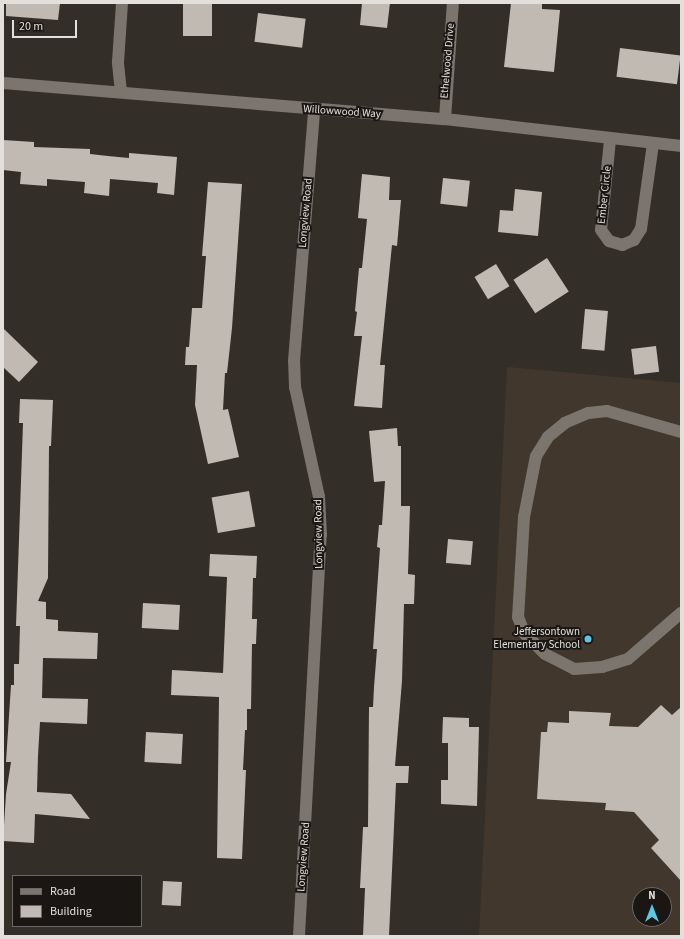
<!DOCTYPE html>
<style>
body{margin:0}
#map{position:relative;width:684px;height:939px;overflow:hidden;background:#332e28;font-family:"Source Sans 3",sans-serif}
div>[style]{position:absolute}
.built>*{inset:0;background:#41372d}
.building>*{inset:0;background:#c1bab3;transform-origin:0 0}
.minor>*{height:12px;margin:-6px;padding:0 6px;transform-origin:6px;border-radius:6px;background:#7b756e}
.dots>*{width:11px;height:11px;translate:-50% -50%;box-sizing:border-box;border:2px solid #191614;border-radius:50%}
span{translate:-50% -50%;white-space:nowrap;text-align:center;line-height:1.15;-webkit-text-stroke:4px #191614;paint-order:stroke}
.street-label{font-size:11px;color:#e3e0dc}
.poi-label{font-size:11px;color:#e3e0dc}
.right{translate:-100% -50%;text-align:right}
.frame{position:absolute;inset:0;border:4px solid #e3e0dc;pointer-events:none}
.legend{position:absolute;left:12px;top:875px;width:130px;height:52px;box-sizing:border-box;background:#191614;border:1px solid #6a6764;margin:0;padding:5px 7px;list-style:none;font-size:12px;color:#e3e0dc}
.legend li{display:flex;align-items:center;gap:8px;height:20px}
.legend b{width:20px;border:1px solid #6a6764}
.north{position:absolute;left:632px;top:887px;width:40px;height:40px;box-sizing:border-box;background:#191614;border:1px solid #6a6764;border-radius:50%;rotate:0deg;font-size:11px;font-weight:700;line-height:16px;text-align:center;color:#e3e0dc}
.north::after{content:'';display:block;margin:auto;width:14px;height:18px;background:#5ac8e5;clip-path:polygon(50% 0,100% 100%,50% 72%,0 100%)}
.scale{position:absolute;left:12px;top:20px;width:65px;height:18px;box-sizing:border-box;border:2px solid #e3e0dc;border-top:0;padding-left:5px;font-size:12px;line-height:14px;white-space:nowrap;color:#e3e0dc;-webkit-text-stroke:3px #191614;paint-order:stroke}
</style>
<div id="map">
<div class="built">
<i style="clip-path:polygon(evenodd,507px 367px,681px 383px,681px 936px,479px 936px,507px 367px,640px 895px,664px 895px,664px 919px,640px 919px,640px 895px)"></i>
</div>
<div class="building">
<i style="clip-path:polygon(6px 3px,60px 3px,58px 20px,6px 16px)"></i>
<i style="left:183px;top:3px;width:29px;height:33px"></i>
<i style="clip-path:polygon(362px 3px,390px 3px,387px 28px,360px 25px)"></i>
<i style="clip-path:polygon(511px 3px,542px 3px,542px 9px,560px 10px,554px 72px,504px 67px)"></i>
<i style="left:258px;top:13px;width:48px;height:29px;rotate:7deg"></i>
<i style="left:620px;top:48px;width:61px;height:29px;rotate:7deg"></i>
<i style="clip-path:polygon(3px 140px,34px 142px,34px 147px,90px 149px,90px 154px,108px 156px,129px 158px,129px 153px,177px 157px,174px 195px,157px 193px,158px 183px,110px 179px,109px 196px,84px 193px,85px 182px,47px 179px,47px 186px,20px 184px,21px 172px,3px 170px)"></i>
<i style="clip-path:polygon(362px 174px,390px 177px,389px 200px,401px 200px,397px 246px,392px 245px,380px 365px,385px 365px,382px 408px,354px 406px,362px 336px,354px 336px,357px 312px,355px 311px,359px 268px,362px 268px,367px 219px,358px 218px)"></i>
<i style="left:443px;top:178px;width:27px;height:26px;rotate:6deg"></i>
<i style="clip-path:polygon(208px 182px,242px 184px,232px 328px,227px 373px,225px 373px,223px 410px,228px 409px,239px 457px,208px 464px,195px 405px,197px 365px,185px 365px,186px 347px,189px 347px,192px 308px,202px 308px,206px 256px,202px 256px)"></i>
<i style="clip-path:polygon(515px 189px,542px 192px,538px 236px,498px 232px,500px 210px,513px 211px)"></i>
<i style="left:547px;top:258px;width:40px;height:40px;rotate:57deg"></i>
<i style="left:496px;top:264px;width:26px;height:25px;rotate:59deg"></i>
<i style="left:585px;top:309px;width:23px;height:40px;rotate:5deg"></i>
<i style="clip-path:polygon(3px 328px,38px 362px,19px 382px,3px 367px)"></i>
<i style="left:656px;top:346px;width:26px;height:25px;rotate:83deg"></i>
<i style="clip-path:polygon(20px 399px,53px 400px,51px 446px,49px 446px,48px 578px,38px 601px,46px 602px,46px 619px,58px 620px,58px 631px,98px 633px,97px 659px,43px 658px,42px 698px,88px 699px,87px 724px,40px 722px,38px 756px,37px 792px,71px 794px,90px 819px,35px 814px,34px 843px,3px 841px,6px 794px,11px 762px,6px 762px,11px 685px,14px 685px,14px 664px,19px 664px,20px 626px,16px 626px,23px 423px,19px 423px)"></i>
<i style="clip-path:polygon(397px 428px,398px 446px,401px 446px,401px 506px,410px 506px,408px 574px,415px 575px,414px 604px,404px 604px,402px 681px,395px 766px,409px 766px,408px 783px,396px 783px,389px 936px,363px 936px,365px 888px,360px 888px,363px 827px,368px 827px,369px 707px,373px 707px,374px 687px,377px 649px,373px 649px,380px 548px,377px 547px,379px 525px,382px 525px,385px 481px,374px 482px,369px 431px)"></i>
<i style="left:249px;top:491px;width:36px;height:38px;rotate:80deg"></i>
<i style="left:448px;top:539px;width:25px;height:24px;rotate:5deg"></i>
<i style="clip-path:polygon(210px 554px,257px 556px,256px 578px,253px 578px,252px 619px,257px 619px,256px 644px,252px 644px,251px 709px,247px 709px,247px 730px,245px 730px,243px 770px,246px 770px,242px 859px,217px 858px,219px 697px,171px 695px,172px 670px,223px 673px,227px 577px,209px 576px)"></i>
<i style="left:143px;top:603px;width:37px;height:25px;rotate:3deg"></i>
<i style="clip-path:polygon(661px 705px,672px 715px,681px 707px,681px 881px,651px 848px,659px 840px,634px 812px,605px 810px,606px 803px,537px 799px,541px 732px,547px 732px,548px 722px,569px 723px,569px 711px,611px 713px,609px 726px,638px 727px)"></i>
<i style="clip-path:polygon(443px 717px,469px 718px,469px 727px,479px 727px,477px 806px,441px 804px,441px 780px,448px 780px,448px 743px,442px 743px)"></i>
<i style="left:146px;top:732px;width:37px;height:30px;rotate:3deg"></i>
<i style="left:163px;top:881px;width:19px;height:24px;rotate:3deg"></i>
</div>
<div class="minor">
<i style="left:3px;top:83px;width:443px;rotate:4.7deg"></i>
<i style="left:445px;top:119px;width:238px;rotate:6.5deg"></i>
<i style="left:121px;top:92px;width:30px;rotate:-96deg"></i>
<i style="left:118px;top:62px;width:59px;rotate:-86.1deg"></i>
<i style="left:445px;top:119px;width:116px;rotate:-86.1deg"></i>
<i style="left:610px;top:140px;width:90px;rotate:95.7deg"></i>
<i style="left:601px;top:230px;width:14px;rotate:54deg"></i>
<i style="left:609px;top:241px;width:14px;rotate:17deg"></i>
<i style="left:622px;top:245px;width:13px;rotate:-23deg"></i>
<i style="left:634px;top:240px;width:13px;rotate:-58deg"></i>
<i style="left:641px;top:229px;width:86px;rotate:-82deg"></i>
<i style="left:681px;top:432px;width:77px;rotate:-164.2deg"></i>
<i style="left:607px;top:411px;width:19px;rotate:174deg"></i>
<i style="left:588px;top:413px;width:25px;rotate:157deg"></i>
<i style="left:565px;top:423px;width:22px;rotate:141deg"></i>
<i style="left:548px;top:437px;width:22px;rotate:122deg"></i>
<i style="left:536px;top:456px;width:62px;rotate:101.1deg"></i>
<i style="left:524px;top:517px;width:100px;rotate:93.4deg"></i>
<i style="left:518px;top:617px;width:18px;rotate:68deg"></i>
<i style="left:525px;top:634px;width:28px;rotate:45deg"></i>
<i style="left:545px;top:654px;width:33px;rotate:27deg"></i>
<i style="left:574px;top:669px;width:28px;rotate:-4deg"></i>
<i style="left:602px;top:667px;width:27px;rotate:-17deg"></i>
<i style="left:628px;top:659px;width:70px;rotate:-41deg"></i>
<i style="left:299px;top:936px;width:402px;rotate:-86.9deg"></i>
<i style="left:321px;top:535px;width:38px;rotate:-93deg"></i>
<i style="left:319px;top:497px;width:113px;rotate:-102.3deg"></i>
<i style="left:295px;top:387px;width:26px;rotate:-92deg"></i>
<i style="left:294px;top:361px;width:252px;rotate:-85.4deg"></i>
</div>
<div class="dots">
<i style="left:588px;top:639px;background:#5ac8e5"></i>
</div>
<div class="street-label">
<span style="left:448px;top:61px;rotate:-85deg">Ethelwood Drive</span>
<span style="left:342px;top:112px;rotate:4deg">Willowwood Way</span>
<span style="left:605px;top:195px;rotate:-84deg">Ember Circle</span>
<span style="left:306px;top:213px;rotate:-85deg">Longview Road</span>
<span style="left:319px;top:534px;rotate:-91deg">Longview Road</span>
<span style="left:304px;top:857px;rotate:-86deg">Longview Road</span>
</div>
<div class="poi-label">
<span class="right" style="left:580px;top:639px">Jeffersontown<br>Elementary School</span>
</div>
<div class="frame"></div>
<ul class="legend">
<li><b style="height:5px;background:#7b756e"></b>Road</li>
<li><b style="height:11px;background:#c1bab3"></b>Building</li>
</ul>
<div class="north">N</div>
<div class="scale">20 m</div>
</div>
